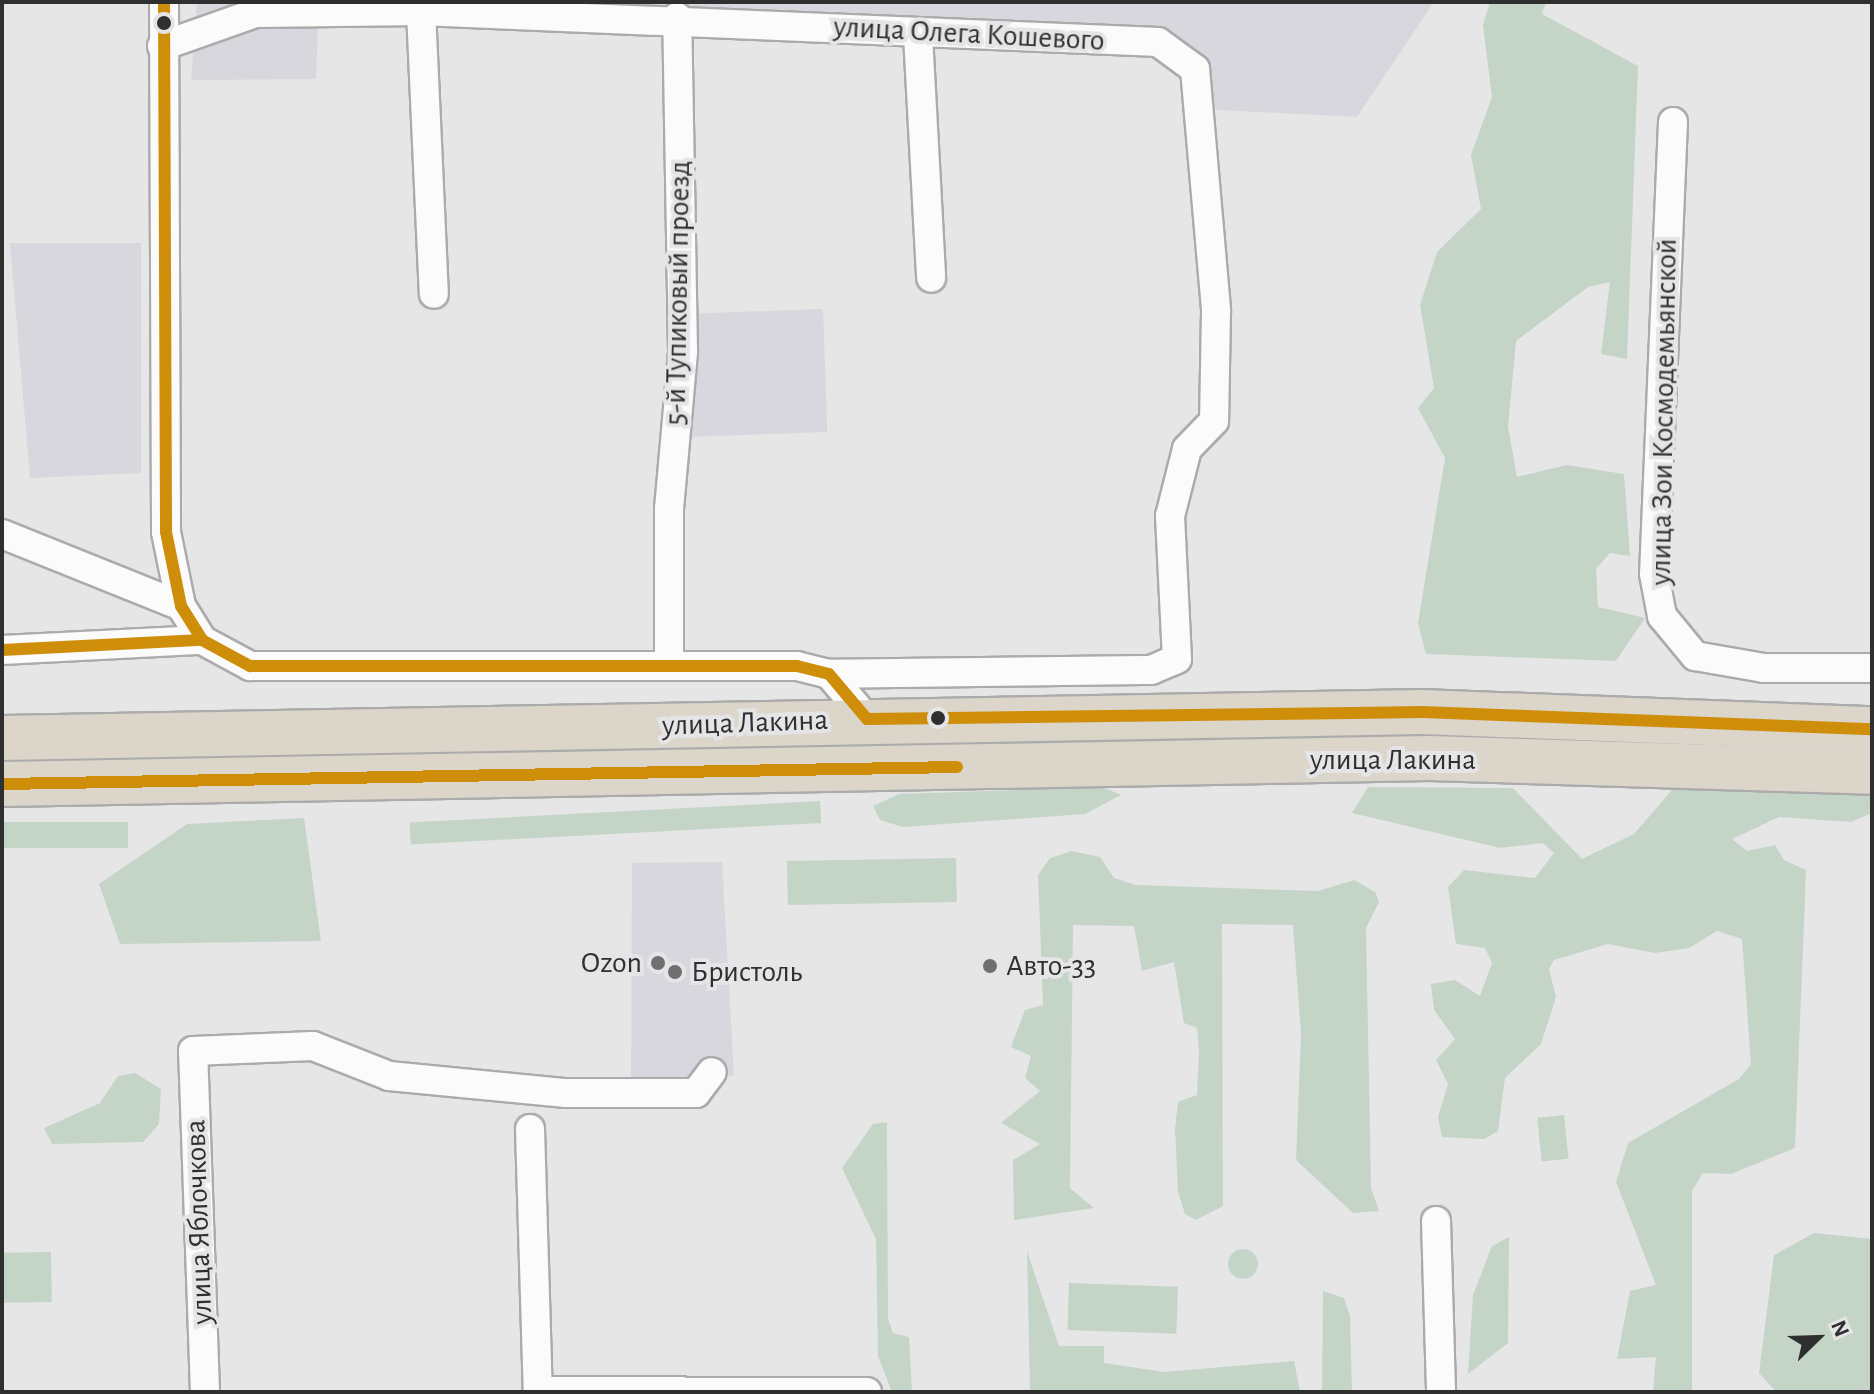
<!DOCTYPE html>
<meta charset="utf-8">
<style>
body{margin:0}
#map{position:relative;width:1874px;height:1394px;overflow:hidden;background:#e6e6e7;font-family:"Alegreya Sans",sans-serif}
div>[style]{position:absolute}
.built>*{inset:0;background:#d7d7dd;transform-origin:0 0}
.green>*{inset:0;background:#c4d5c7;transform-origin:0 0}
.round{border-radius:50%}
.roads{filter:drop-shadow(2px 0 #ababab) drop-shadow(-2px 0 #ababab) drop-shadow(0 2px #ababab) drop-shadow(0 -2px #ababab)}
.minor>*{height:28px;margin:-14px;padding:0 14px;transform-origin:14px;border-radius:14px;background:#fbfbfb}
.trunk>*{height:44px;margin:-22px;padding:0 22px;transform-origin:22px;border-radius:22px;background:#dbd5ca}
.bus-1>*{height:12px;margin:-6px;padding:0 6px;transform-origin:6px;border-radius:6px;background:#cf8e0a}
.dots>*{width:22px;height:22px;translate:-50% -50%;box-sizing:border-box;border:4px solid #e5e5e8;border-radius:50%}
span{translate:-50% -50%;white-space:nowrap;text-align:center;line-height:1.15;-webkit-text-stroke:8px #e5e5e8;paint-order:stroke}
.street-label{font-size:30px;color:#2f2f30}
.poi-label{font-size:30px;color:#2f2f30}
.right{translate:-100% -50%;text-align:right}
.left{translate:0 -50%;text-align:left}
.frame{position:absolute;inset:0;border:4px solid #2f2f30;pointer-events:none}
.north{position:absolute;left:1778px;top:1298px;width:80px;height:80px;-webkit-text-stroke:6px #e5e5e8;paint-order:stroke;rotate:67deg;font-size:22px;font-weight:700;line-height:32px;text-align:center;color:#2f2f30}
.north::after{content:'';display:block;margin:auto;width:28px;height:36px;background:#2f2f30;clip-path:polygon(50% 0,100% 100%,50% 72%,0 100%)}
</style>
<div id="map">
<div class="built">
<i style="clip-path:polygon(197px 2px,1434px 2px,1357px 117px,1218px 110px,1153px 53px,412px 20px,318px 25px,316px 79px,191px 80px)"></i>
<i style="clip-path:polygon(10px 243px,141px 243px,141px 473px,30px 478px)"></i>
<i style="left:823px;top:309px;width:123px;height:136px;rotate:88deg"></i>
<i style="clip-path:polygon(722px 862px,734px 1076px,631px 1081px,632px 863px)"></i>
</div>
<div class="green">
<i style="clip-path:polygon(1490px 2px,1546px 2px,1542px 14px,1638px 66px,1627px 359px,1601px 354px,1610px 282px,1588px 287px,1516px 341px,1508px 427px,1517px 477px,1567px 465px,1624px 474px,1630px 556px,1610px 553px,1596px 569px,1598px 607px,1645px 618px,1616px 661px,1426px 654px,1418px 623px,1445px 458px,1418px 408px,1434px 388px,1420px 305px,1437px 252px,1481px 209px,1471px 155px,1492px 97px,1483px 25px)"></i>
<i style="clip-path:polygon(1683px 777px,1869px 790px,1872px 813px,1851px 822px,1779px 817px,1732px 839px,1747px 851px,1775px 845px,1784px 860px,1806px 870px,1795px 1148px,1731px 1174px,1703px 1173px,1692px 1191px,1692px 1392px,1653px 1392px,1656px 1357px,1617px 1359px,1630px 1291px,1656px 1285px,1616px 1182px,1628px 1143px,1739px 1079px,1751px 1064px,1742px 939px,1717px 931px,1689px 948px,1655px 953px,1608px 944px,1554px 960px,1549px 969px,1556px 997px,1541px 1044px,1505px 1078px,1498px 1131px,1484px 1139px,1442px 1137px,1438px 1117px,1448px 1084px,1436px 1060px,1455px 1039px,1434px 1010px,1431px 984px,1455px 980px,1480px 996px,1492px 963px,1485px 948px,1456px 944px,1448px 887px,1464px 870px,1535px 878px,1554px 853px,1543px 843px,1500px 848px,1352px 813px,1368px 787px,1513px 788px,1582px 859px,1634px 834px)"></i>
<i style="clip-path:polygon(1103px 787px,1121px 795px,1085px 814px,903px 827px,880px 820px,873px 806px,899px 794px)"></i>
<i style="left:820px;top:801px;width:22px;height:411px;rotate:87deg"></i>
<i style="clip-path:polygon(304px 818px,321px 941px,120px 944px,99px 884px,187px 824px)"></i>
<i style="left:2px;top:822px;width:126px;height:26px"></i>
<i style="clip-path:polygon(1072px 851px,1100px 857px,1114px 878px,1136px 885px,1318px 891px,1354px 880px,1375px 892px,1379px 902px,1366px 928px,1371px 1188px,1379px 1211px,1353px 1213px,1296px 1160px,1301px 1035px,1293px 925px,1222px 924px,1223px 1206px,1196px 1220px,1185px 1214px,1178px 1192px,1175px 1129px,1178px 1102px,1197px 1095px,1199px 1051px,1197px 1028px,1184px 1023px,1174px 962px,1142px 971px,1134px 926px,1073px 925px,1070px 1188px,1094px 1208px,1014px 1220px,1013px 1160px,1040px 1144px,1001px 1123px,1040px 1091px,1025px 1078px,1031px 1056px,1011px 1047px,1025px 1010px,1043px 1005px,1038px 875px,1050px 858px)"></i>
<i style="left:956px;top:858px;width:44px;height:169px;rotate:89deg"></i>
<i style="clip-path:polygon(135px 1073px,161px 1089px,159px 1124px,143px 1142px,52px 1144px,44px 1128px,100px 1103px,118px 1076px)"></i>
<i style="left:1564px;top:1115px;width:44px;height:27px;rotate:84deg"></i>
<i style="clip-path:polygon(887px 1122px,888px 1319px,893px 1333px,909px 1337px,912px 1392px,892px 1392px,878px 1356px,876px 1239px,842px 1168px,873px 1124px)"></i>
<i style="clip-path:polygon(1814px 1233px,1872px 1239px,1871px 1392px,1776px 1392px,1759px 1373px,1774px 1255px)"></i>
<i style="clip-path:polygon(1509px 1237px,1508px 1343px,1468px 1374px,1473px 1295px,1492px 1246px)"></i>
<i class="round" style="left:1228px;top:1249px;width:30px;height:30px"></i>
<i style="clip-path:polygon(1027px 1251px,1059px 1346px,1104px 1346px,1104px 1363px,1164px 1372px,1294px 1361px,1300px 1392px,1030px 1392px)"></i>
<i style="left:51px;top:1252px;width:50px;height:49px;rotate:89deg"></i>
<i style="left:1069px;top:1283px;width:109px;height:47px;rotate:2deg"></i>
<i style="clip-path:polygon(1323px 1291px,1344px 1298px,1350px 1316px,1352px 1392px,1322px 1392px)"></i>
</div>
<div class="roads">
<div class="minor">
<i style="left:164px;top:2px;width:530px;rotate:89.78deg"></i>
<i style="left:166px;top:532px;width:76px;rotate:78.5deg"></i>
<i style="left:181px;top:606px;width:40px;rotate:58deg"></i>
<i style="left:202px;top:640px;width:55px;rotate:28.4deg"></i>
<i style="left:250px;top:666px;width:547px"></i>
<i style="left:797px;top:666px;width:33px;rotate:14deg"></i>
<i style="left:829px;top:674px;width:59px;rotate:49.8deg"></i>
<i style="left:421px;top:11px;width:283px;rotate:87.4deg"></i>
<i style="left:918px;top:35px;width:243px;rotate:86.9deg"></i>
<i style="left:162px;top:46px;width:99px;rotate:-19.5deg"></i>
<i style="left:255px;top:13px;width:166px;rotate:-0.7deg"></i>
<i style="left:421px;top:11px;width:738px;rotate:2.41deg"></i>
<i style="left:1158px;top:42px;width:46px;rotate:36.1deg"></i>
<i style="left:1195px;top:69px;width:243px;rotate:85deg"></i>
<i style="left:1216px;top:311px;width:110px;rotate:91deg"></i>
<i style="left:1214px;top:421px;width:39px;rotate:134deg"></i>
<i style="left:1187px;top:449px;width:69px;rotate:104.2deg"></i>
<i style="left:1170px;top:516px;width:143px;rotate:87.2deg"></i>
<i style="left:1177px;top:659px;width:28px;rotate:157deg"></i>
<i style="left:1151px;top:670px;width:322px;rotate:179.3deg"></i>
<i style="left:1673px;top:122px;width:452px;rotate:92.4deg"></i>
<i style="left:1654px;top:574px;width:43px;rotate:79.2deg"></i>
<i style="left:1662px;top:616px;width:52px;rotate:50.5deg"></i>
<i style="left:1695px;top:656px;width:70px;rotate:9.9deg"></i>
<i style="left:1764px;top:668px;width:108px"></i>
<i style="left:2px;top:534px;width:193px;rotate:21.9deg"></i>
<i style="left:2px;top:650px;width:200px;rotate:-2.9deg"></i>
<i style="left:669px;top:664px;width:155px;rotate:-90deg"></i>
<i style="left:669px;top:509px;width:159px;rotate:-84.9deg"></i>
<i style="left:683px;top:351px;width:334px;rotate:-91deg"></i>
<i style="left:530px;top:1129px;width:263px;rotate:88.3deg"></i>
<i style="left:1436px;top:1221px;width:171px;rotate:88.3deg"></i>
<i style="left:538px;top:1391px;width:329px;rotate:0.2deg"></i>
<i style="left:205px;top:1392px;width:341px;rotate:-92deg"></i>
<i style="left:193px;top:1051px;width:120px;rotate:-2.4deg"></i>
<i style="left:313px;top:1046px;width:82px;rotate:21.5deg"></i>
<i style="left:389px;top:1076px;width:178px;rotate:5.5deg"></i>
<i style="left:566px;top:1093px;width:130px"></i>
<i style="left:696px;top:1093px;width:26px;rotate:-53deg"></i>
</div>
<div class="trunk">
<i style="left:2px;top:738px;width:1420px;rotate:-1.05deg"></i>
<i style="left:1422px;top:712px;width:450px;rotate:2.2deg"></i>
<i style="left:2px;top:784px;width:1428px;rotate:-1.04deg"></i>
<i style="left:1430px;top:758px;width:442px;rotate:1.8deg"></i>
</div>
</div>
<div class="bus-1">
<i style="left:164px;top:2px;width:530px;rotate:89.78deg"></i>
<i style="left:166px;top:532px;width:76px;rotate:78.5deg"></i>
<i style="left:181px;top:606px;width:40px;rotate:58deg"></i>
<i style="left:202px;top:640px;width:55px;rotate:28.4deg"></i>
<i style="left:250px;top:666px;width:547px"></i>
<i style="left:797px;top:666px;width:33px;rotate:14deg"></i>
<i style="left:829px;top:674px;width:59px;rotate:49.8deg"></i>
<i style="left:867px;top:719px;width:555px;rotate:-0.72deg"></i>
<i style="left:1422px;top:712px;width:450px;rotate:2.2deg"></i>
<i style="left:2px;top:650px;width:200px;rotate:-2.9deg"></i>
<i style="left:2px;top:784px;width:955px;rotate:-1.02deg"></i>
</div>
<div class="dots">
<i style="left:164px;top:23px;background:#2f2f30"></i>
<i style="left:938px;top:718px;background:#2f2f30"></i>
<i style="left:658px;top:963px;background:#6f6f70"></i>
<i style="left:990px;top:966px;background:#6f6f70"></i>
<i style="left:675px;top:972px;background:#6f6f70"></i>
</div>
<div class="street-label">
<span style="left:969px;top:34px;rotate:3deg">улица Олега Кошевого</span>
<span style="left:678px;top:293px;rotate:-89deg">5-й Тупиковый проезд</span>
<span style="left:1664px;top:412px;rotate:-89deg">улица Зои Космодемьянской</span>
<span style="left:745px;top:723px;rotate:-2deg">улица Лакина</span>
<span style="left:1393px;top:760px">улица Лакина</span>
<span style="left:199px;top:1222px;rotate:-92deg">улица Яблочкова</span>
</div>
<div class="poi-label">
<span class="right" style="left:642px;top:963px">Ozon</span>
<span class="left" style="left:1006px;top:966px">Авто-33</span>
<span class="left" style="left:691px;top:972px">Бристоль</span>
</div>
<div class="frame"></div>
<div class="north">N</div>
</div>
